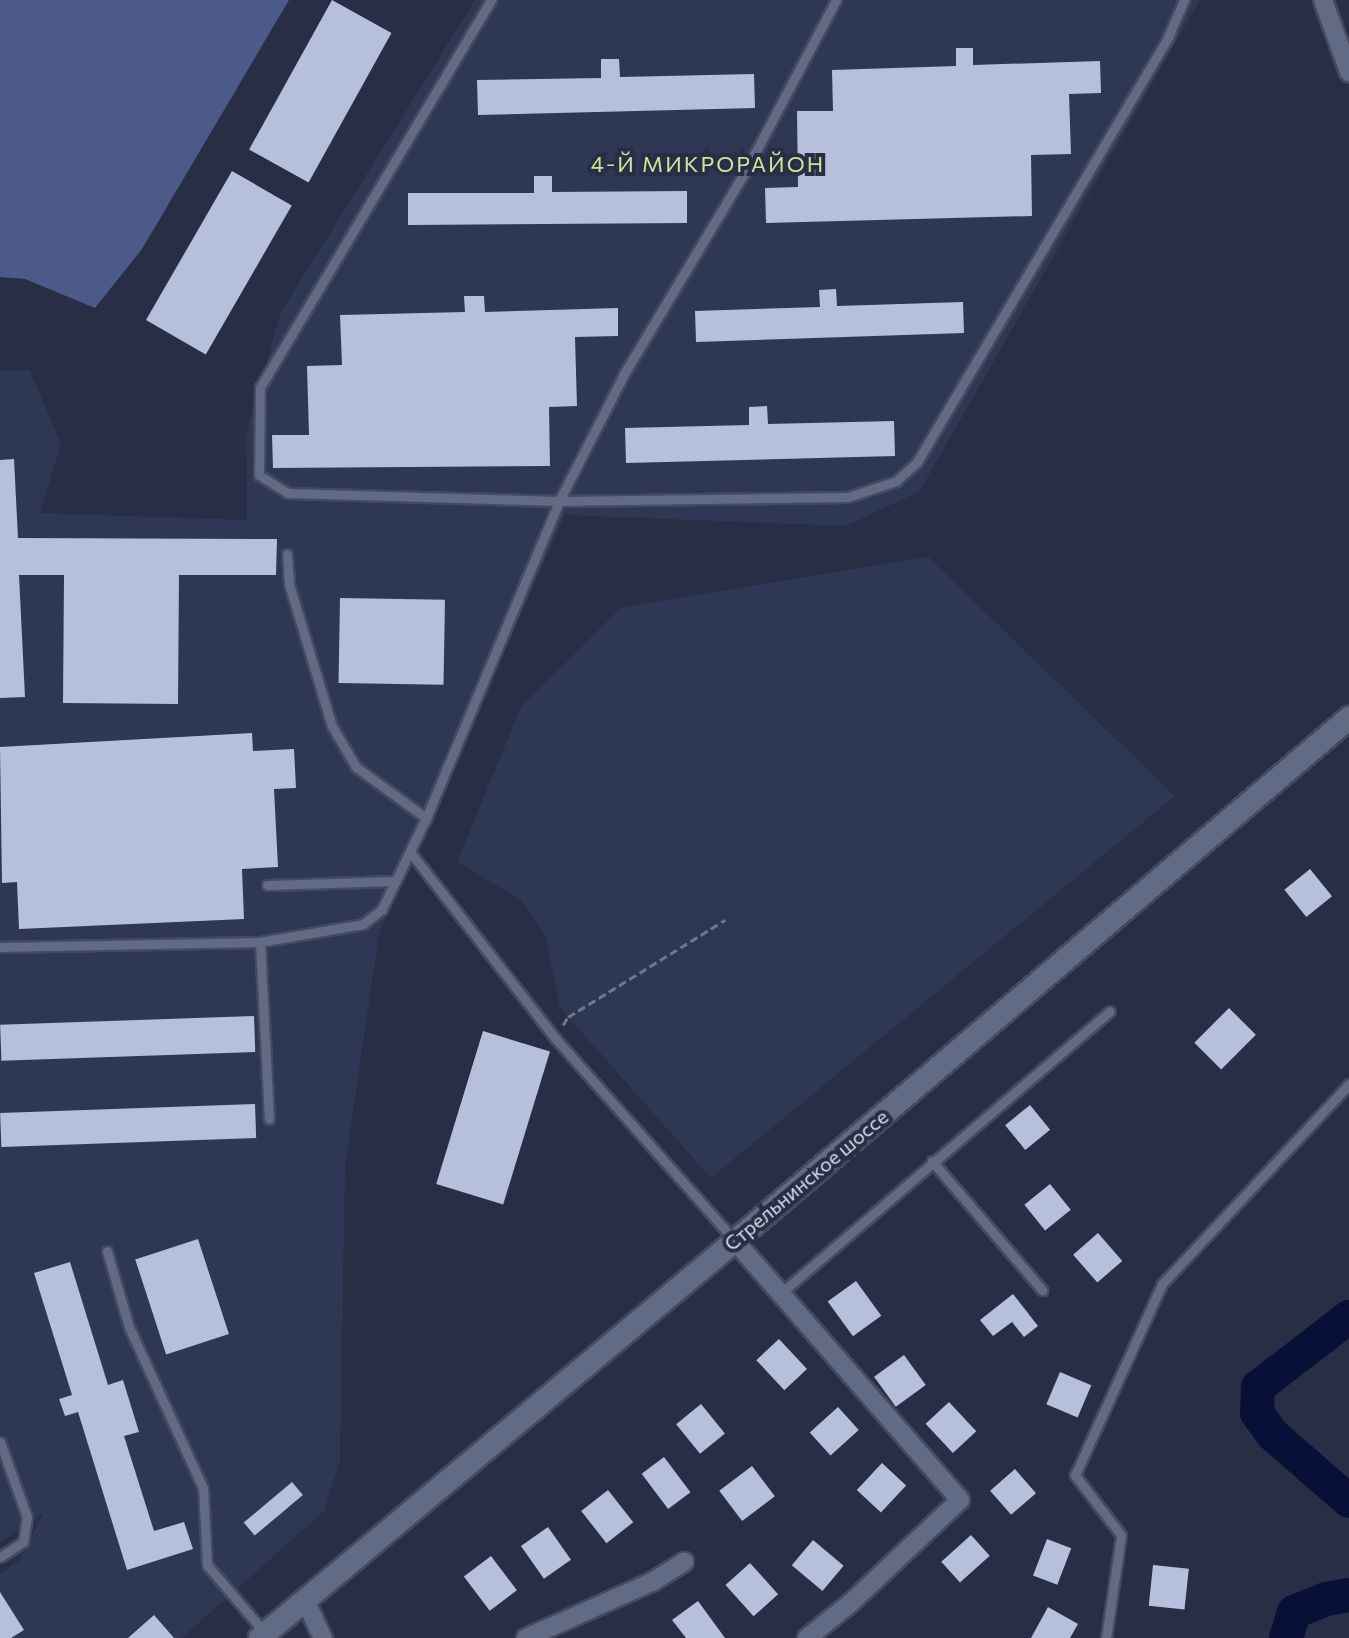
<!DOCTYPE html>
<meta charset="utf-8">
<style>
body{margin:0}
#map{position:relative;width:1349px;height:1638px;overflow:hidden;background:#272e45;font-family:Commissioner,sans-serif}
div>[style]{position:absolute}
.built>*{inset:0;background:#2e3855}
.forest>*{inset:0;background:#4b5a88}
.river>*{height:34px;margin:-17px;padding:0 17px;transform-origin:17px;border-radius:17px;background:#091037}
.building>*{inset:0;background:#b6c0dd;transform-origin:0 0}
.path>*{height:3px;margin-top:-1.5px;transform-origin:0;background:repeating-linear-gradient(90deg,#71778b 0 8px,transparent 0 12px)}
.roads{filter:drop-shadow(2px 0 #454a5e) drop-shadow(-2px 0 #454a5e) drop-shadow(0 2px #454a5e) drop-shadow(0 -2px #454a5e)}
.service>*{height:9px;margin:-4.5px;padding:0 4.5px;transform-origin:4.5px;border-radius:4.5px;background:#626b85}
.minor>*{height:18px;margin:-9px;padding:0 9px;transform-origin:9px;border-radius:9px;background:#626b85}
.secondary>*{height:22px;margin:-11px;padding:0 11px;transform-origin:11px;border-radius:11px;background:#626b85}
span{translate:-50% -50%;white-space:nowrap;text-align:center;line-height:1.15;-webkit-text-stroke:8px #272e45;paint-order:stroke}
.street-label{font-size:20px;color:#dadfee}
.neighbourhood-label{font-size:22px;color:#cfe297;letter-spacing:2px}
</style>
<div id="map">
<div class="built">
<i style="clip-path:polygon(475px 0,1200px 0,919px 492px,845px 526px,565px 515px,379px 933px,345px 1167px,340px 1461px,324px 1511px,182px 1638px,0 1638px,0 1574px,20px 1560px,43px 1513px,0 1543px,0 371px,30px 370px,61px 444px,40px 513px,247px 520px,246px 434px,281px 312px)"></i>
<i style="clip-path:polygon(928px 557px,1175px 796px,711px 1178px,560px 1008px,545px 934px,520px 899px,457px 862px,521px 707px,622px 607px)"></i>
</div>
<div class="forest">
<i style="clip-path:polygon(0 0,289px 0,142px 249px,95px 308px,25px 279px,0 277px)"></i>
</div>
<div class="river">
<i style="left:1349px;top:1317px;width:115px;rotate:142.4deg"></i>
<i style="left:1258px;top:1387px;width:26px;rotate:92deg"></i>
<i style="left:1257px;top:1413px;width:26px;rotate:54deg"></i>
<i style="left:1272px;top:1434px;width:102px;rotate:41deg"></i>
<i style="left:1286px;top:1638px;width:27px;rotate:-73deg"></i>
<i style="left:1294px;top:1612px;width:35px;rotate:-22deg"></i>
<i style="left:1326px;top:1599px;width:23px;rotate:-10deg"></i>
</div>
<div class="building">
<i style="left:332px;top:0;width:68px;height:171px;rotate:29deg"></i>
<i style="clip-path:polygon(956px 48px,973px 48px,973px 65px,1100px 61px,1101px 93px,1069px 94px,1071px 154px,1031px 155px,1032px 216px,766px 223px,765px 188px,798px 187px,797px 111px,833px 111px,832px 70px,956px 66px)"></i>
<i style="clip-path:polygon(601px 59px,619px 59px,620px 77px,754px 74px,755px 108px,478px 115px,477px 80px,601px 78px)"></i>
<i style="left:232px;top:171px;width:69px;height:172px;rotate:30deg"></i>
<i style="clip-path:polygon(534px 176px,552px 176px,552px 192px,687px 191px,687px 223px,408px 225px,408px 193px,534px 193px)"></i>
<i style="clip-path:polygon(836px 289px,837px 306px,963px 302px,964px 333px,696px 342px,695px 311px,820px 307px,819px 290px)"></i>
<i style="clip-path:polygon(464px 296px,484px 296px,485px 312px,618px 308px,618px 336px,575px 337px,577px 406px,549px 407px,550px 466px,273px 468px,272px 435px,309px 435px,307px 366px,342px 365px,340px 315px,465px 312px)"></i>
<i style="clip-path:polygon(767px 406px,768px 424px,894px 421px,895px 456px,626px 463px,625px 428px,749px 425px,749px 407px)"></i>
<i style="clip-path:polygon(14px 459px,18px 538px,277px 539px,276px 575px,179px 575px,178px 704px,63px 703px,64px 575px,19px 575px,25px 697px,0 698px,0 460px)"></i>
<i style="left:340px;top:598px;width:105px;height:85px;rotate:1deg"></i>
<i style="clip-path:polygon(252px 733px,253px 751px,294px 749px,296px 788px,274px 789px,278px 867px,242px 869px,244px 919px,19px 929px,17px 882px,2px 883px,0 747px)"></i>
<i style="left:1310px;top:869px;width:35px;height:33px;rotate:51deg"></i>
<i style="left:1229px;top:1008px;width:38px;height:49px;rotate:45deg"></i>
<i style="left:254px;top:1016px;width:36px;height:254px;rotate:88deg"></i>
<i style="left:483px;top:1031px;width:70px;height:160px;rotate:17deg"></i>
<i style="left:255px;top:1104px;width:34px;height:255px;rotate:88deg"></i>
<i style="left:1030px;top:1105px;width:32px;height:32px;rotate:51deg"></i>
<i style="left:1050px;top:1184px;width:33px;height:33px;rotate:51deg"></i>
<i style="left:1098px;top:1233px;width:37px;height:33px;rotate:49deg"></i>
<i style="left:198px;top:1239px;width:100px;height:66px;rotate:72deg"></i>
<i style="clip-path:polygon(70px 1262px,108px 1385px,123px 1380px,139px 1432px,124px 1436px,154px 1531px,184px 1522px,193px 1549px,127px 1570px,78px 1412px,65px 1416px,59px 1399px,72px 1395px,34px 1273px)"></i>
<i style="left:856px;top:1281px;width:43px;height:35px;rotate:54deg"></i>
<i style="clip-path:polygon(1013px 1294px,1038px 1326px,1024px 1337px,1012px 1322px,993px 1336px,980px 1320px)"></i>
<i style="left:779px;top:1339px;width:41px;height:31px;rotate:47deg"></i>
<i style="left:904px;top:1355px;width:37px;height:37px;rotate:54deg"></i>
<i style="left:1060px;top:1372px;width:34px;height:35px;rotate:23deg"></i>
<i style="left:949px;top:1402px;width:40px;height:32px;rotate:47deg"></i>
<i style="left:701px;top:1404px;width:38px;height:32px;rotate:51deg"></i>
<i style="left:838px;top:1407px;width:31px;height:38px;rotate:48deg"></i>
<i style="left:664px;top:1457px;width:44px;height:28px;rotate:53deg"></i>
<i style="left:882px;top:1463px;width:33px;height:37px;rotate:43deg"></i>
<i style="left:752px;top:1466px;width:38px;height:41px;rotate:53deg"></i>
<i style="left:1015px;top:1469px;width:32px;height:33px;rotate:49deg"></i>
<i style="left:292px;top:1482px;width:17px;height:63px;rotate:50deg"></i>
<i style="left:608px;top:1490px;width:41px;height:34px;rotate:52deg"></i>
<i style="left:548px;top:1527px;width:40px;height:33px;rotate:55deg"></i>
<i style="left:971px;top:1535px;width:28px;height:40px;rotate:48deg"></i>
<i style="left:1047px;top:1539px;width:26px;height:39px;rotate:21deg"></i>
<i style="left:813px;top:1540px;width:40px;height:33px;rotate:40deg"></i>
<i style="left:491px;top:1556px;width:43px;height:34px;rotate:53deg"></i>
<i style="left:750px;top:1563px;width:42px;height:33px;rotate:48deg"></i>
<i style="left:1153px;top:1565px;width:36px;height:41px;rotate:6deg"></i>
<i style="clip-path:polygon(0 1592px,24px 1630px,11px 1638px,0 1638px)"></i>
<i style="clip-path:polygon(698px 1601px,725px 1638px,686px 1638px,672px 1620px)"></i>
<i style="clip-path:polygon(1048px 1607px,1078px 1624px,1070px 1638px,1031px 1638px)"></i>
<i style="clip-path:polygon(154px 1615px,174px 1638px,128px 1638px)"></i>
</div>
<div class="path">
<i style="left:563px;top:1025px;width:9px;rotate:-58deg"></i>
<i style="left:568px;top:1017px;width:185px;rotate:-31.7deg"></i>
</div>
<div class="roads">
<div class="service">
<i style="left:491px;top:0;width:451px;rotate:120.8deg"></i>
<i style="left:260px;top:387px;width:88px;rotate:90.7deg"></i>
<i style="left:259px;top:475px;width:34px;rotate:32deg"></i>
<i style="left:288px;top:493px;width:271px;rotate:1.7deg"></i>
<i style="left:559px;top:501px;width:289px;rotate:-0.8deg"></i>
<i style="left:848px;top:497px;width:51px;rotate:-18.4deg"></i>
<i style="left:896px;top:481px;width:28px;rotate:-42deg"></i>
<i style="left:917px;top:462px;width:494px;rotate:-59.4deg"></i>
<i style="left:1168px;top:37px;width:40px;rotate:-66.6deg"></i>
<i style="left:287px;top:554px;width:30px;rotate:86deg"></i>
<i style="left:289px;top:584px;width:148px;rotate:73.2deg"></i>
<i style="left:332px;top:726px;width:48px;rotate:59.7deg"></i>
<i style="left:356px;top:767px;width:87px;rotate:36.1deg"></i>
<i style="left:411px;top:853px;width:234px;rotate:52.1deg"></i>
<i style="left:555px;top:1038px;width:271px;rotate:48.4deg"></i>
<i style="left:267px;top:885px;width:129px;rotate:-1.8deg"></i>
<i style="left:260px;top:942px;width:177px;rotate:87.1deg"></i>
<i style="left:0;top:947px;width:260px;rotate:-1.1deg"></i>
<i style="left:260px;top:942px;width:105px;rotate:-9.9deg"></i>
<i style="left:363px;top:924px;width:24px;rotate:-38deg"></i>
<i style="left:382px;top:909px;width:101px;rotate:-64.2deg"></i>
<i style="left:426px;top:818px;width:344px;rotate:-67.2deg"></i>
<i style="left:559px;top:501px;width:143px;rotate:-62.9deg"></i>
<i style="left:624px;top:374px;width:238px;rotate:-59.1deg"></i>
<i style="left:746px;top:170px;width:192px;rotate:-62.1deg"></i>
<i style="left:932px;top:1161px;width:170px;rotate:49.5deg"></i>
<i style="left:107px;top:1251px;width:79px;rotate:73.9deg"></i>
<i style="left:129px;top:1327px;width:177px;rotate:65.3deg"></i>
<i style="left:203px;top:1488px;width:77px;rotate:87deg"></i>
<i style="left:207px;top:1565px;width:89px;rotate:49.5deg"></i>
<i style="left:781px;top:1293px;width:433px;rotate:-40.6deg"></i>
<i style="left:0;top:1442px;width:80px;rotate:70.2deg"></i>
<i style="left:27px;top:1517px;width:25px;rotate:99deg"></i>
<i style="left:23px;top:1542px;width:27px;rotate:147deg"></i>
<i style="left:1106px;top:1638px;width:104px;rotate:-81.7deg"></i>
<i style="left:1121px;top:1535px;width:76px;rotate:-127.5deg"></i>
<i style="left:1075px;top:1475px;width:210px;rotate:-65.5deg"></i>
<i style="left:1162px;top:1284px;width:274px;rotate:-46.9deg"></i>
</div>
<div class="minor">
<i style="left:1323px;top:0;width:77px;rotate:70.1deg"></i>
<i style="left:735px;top:1241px;width:343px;rotate:49deg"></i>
<i style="left:960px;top:1500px;width:147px;rotate:136.7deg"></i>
<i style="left:853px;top:1601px;width:59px;rotate:141.2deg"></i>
<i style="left:306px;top:1602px;width:40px;rotate:65deg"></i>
<i style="left:526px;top:1638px;width:138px;rotate:-24deg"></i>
<i style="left:652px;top:1582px;width:38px;rotate:-32deg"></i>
</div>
<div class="secondary">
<i style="left:260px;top:1638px;width:619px;rotate:-39.89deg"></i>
<i style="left:735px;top:1241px;width:807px;rotate:-40.42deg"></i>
</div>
</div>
<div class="street-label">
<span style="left:806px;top:1180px;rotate:-40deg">Стрельнинское шоссе</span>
</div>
<div class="neighbourhood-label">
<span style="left:708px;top:164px">4-Й МИКРОРАЙОН</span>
</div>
</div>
